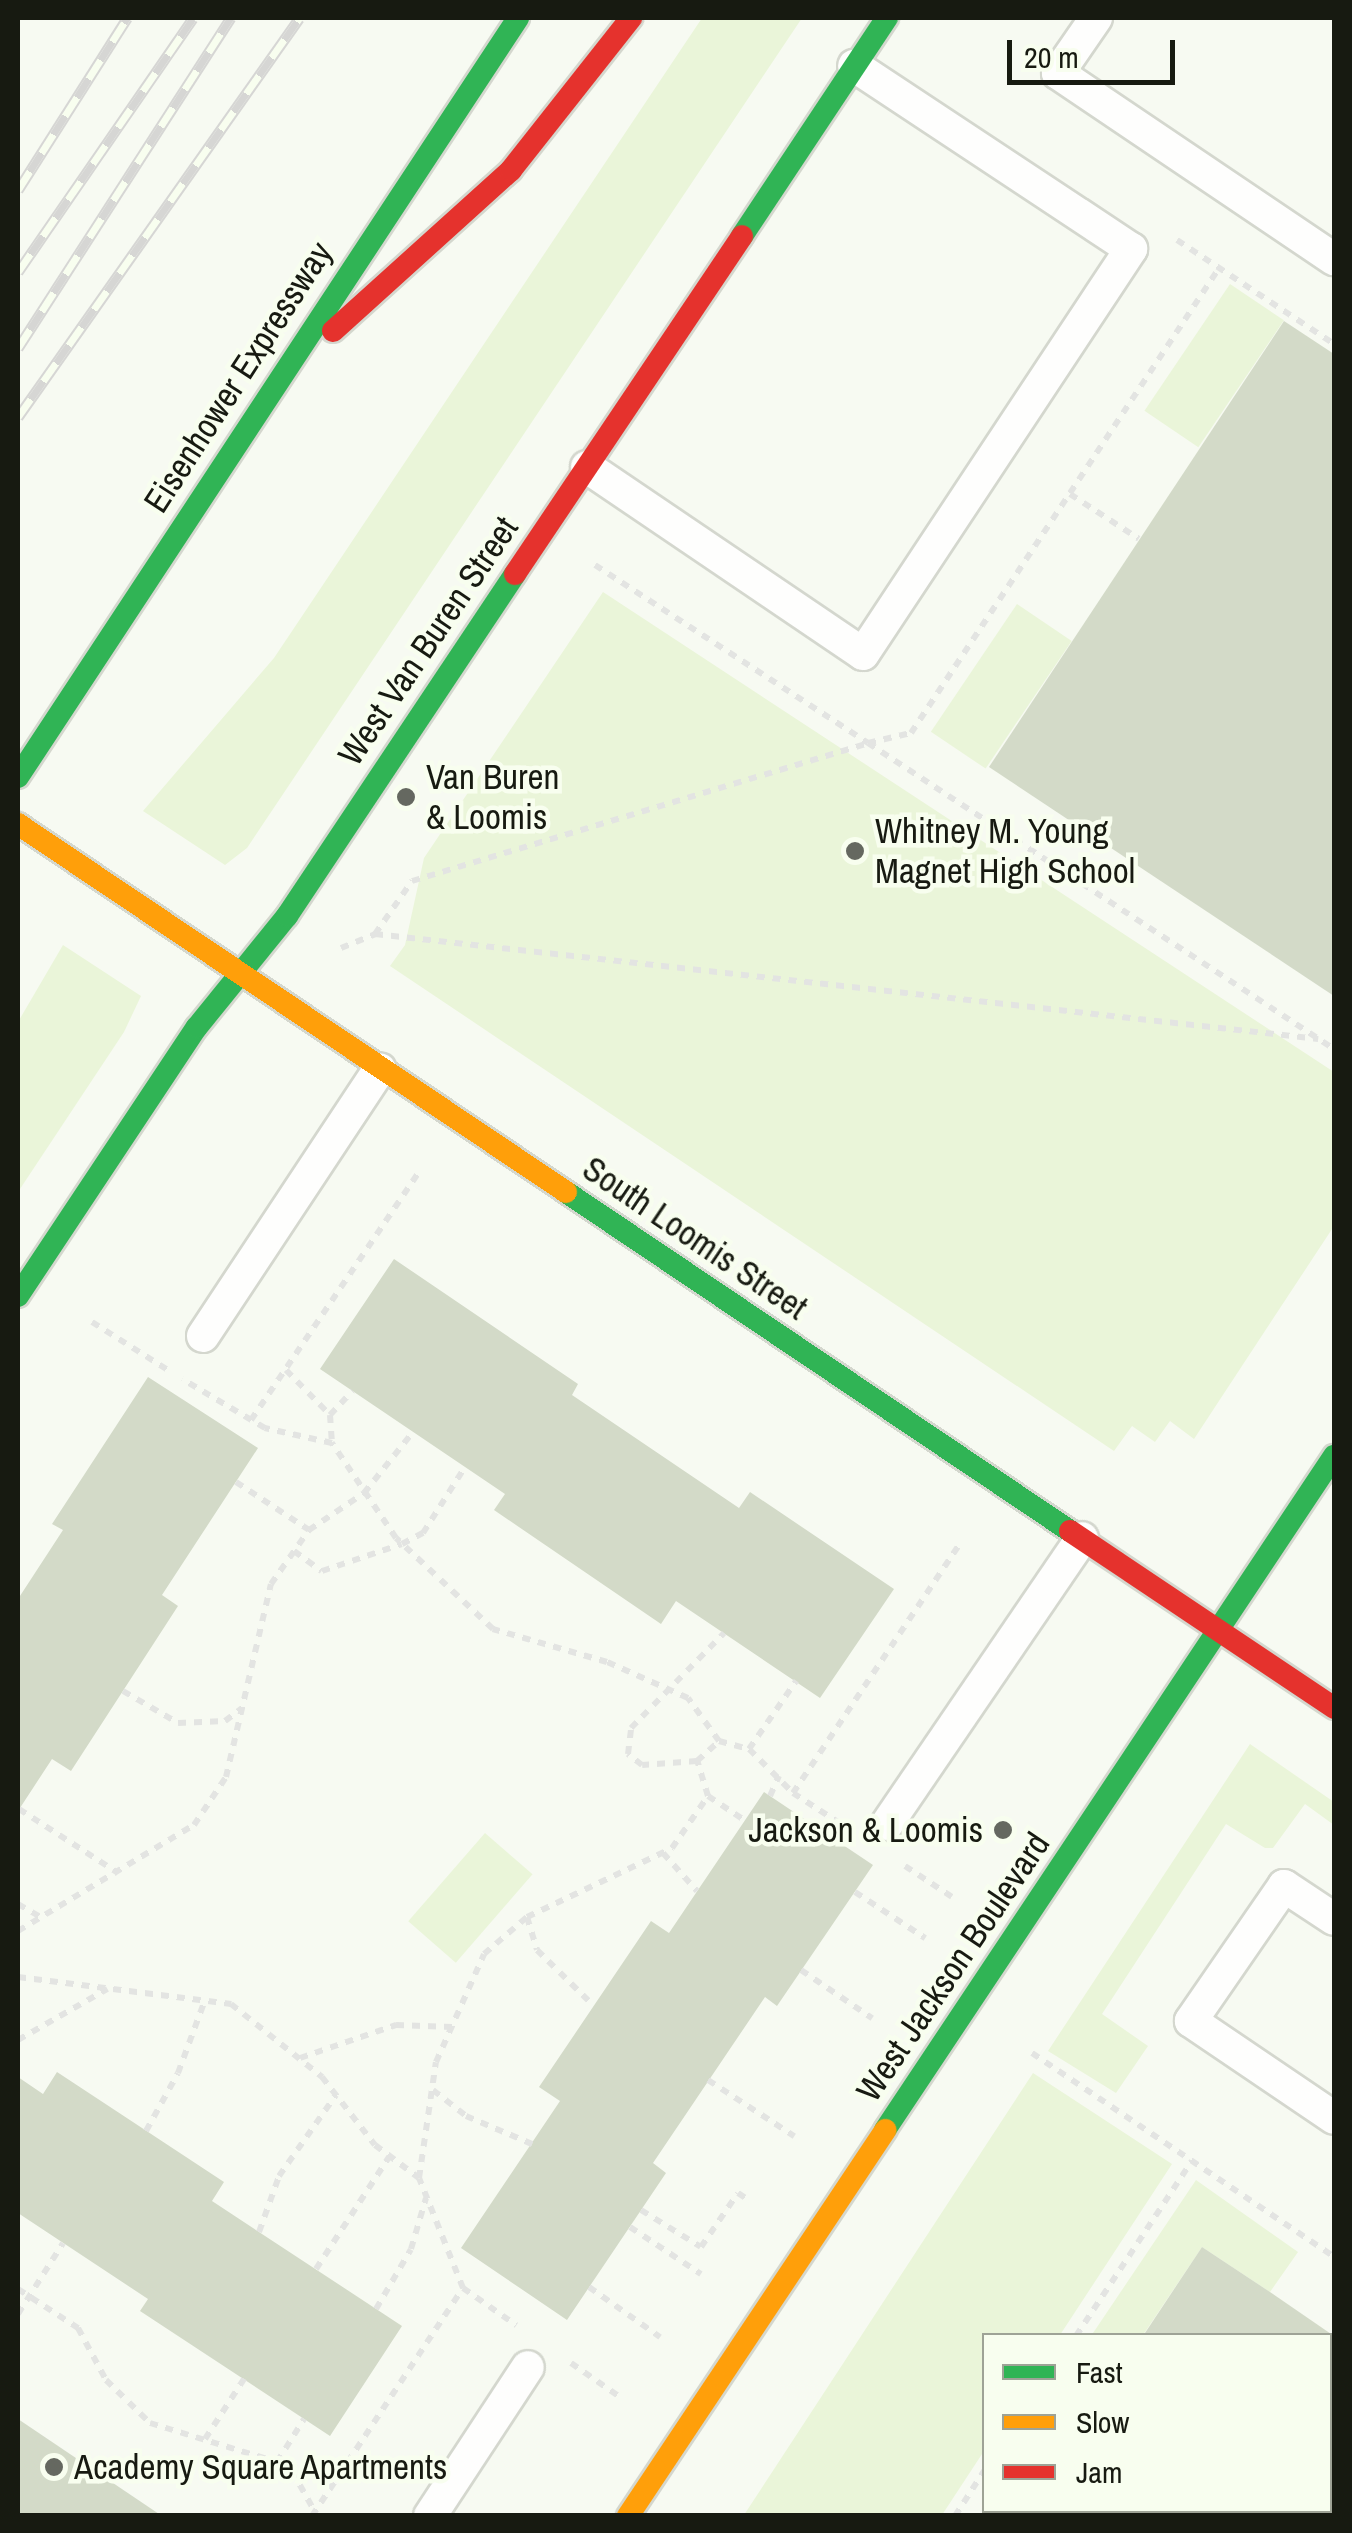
<!DOCTYPE html>
<style>
body{margin:0}
#map{position:relative;width:1352px;height:2533px;overflow:hidden;background:#f7faf2;font-family:"Archivo Narrow",sans-serif}
div>[style]{position:absolute}
.green>*{inset:0;background:#eaf5d9;transform-origin:0 0}
.building>*{inset:0;background:#d3dac8}
.path>*{height:6px;margin-top:-3px;transform-origin:0;background:repeating-linear-gradient(90deg,#e3e4e2 0 8px,transparent 0 16px)}
.roads{filter:drop-shadow(2px 0 #d4d7ce) drop-shadow(-2px 0 #d4d7ce) drop-shadow(0 2px #d4d7ce) drop-shadow(0 -2px #d4d7ce)}
.lane>*{height:32px;margin:-16px;padding:0 16px;transform-origin:16px;border-radius:16px;background:#fefefd}
.fast>*{height:22px;margin:-11px;padding:0 11px;transform-origin:11px;border-radius:11px;background:#30b455}
.slow>*{height:22px;margin:-11px;padding:0 11px;transform-origin:11px;border-radius:11px;background:#ff9f0a}
.jam>*{height:22px;margin:-11px;padding:0 11px;transform-origin:11px;border-radius:11px;background:#e5322d}
.rail>*{height:11px;margin-top:-5.5px;transform-origin:0;background:repeating-linear-gradient(90deg,#f8feef 0 22px,#d6d6d4 0 44px);box-sizing:border-box;border-block:2px solid #d6d6d4}
.dots>*{width:28px;height:28px;translate:-50% -50%;box-sizing:border-box;border:5px solid #f8feef;border-radius:50%}
span{translate:-50% -50%;white-space:nowrap;text-align:center;line-height:1.15;-webkit-text-stroke:9px #f8feef;paint-order:stroke}
.street-label{font-size:35px;color:#171a11}
.poi-label{font-size:35px;color:#171a11}
.left{translate:0 -50%;text-align:left}
.right{translate:-100% -50%;text-align:right}
.frame{position:absolute;inset:0;border:20px solid #171a11;pointer-events:none}
.legend{position:absolute;left:982px;top:2333px;width:350px;height:180px;box-sizing:border-box;background:#f8feef;border:2px solid #9ea396;margin:0;padding:12px 18px;list-style:none;font-size:30px;color:#171a11}
.legend li{display:flex;align-items:center;gap:20px;height:50px}
.legend b{width:50px;border:2px solid #9ea396}
.scale{position:absolute;left:1007px;top:40px;width:168px;height:45px;box-sizing:border-box;border:5px solid #171a11;border-top:0;padding-left:12px;font-size:30px;line-height:35px;white-space:nowrap;color:#171a11;-webkit-text-stroke:8px #f8feef;paint-order:stroke}
</style>
<div id="map">
<div class="green">
<i style="clip-path:polygon(702px 18px,802px 18px,247px 848px,225px 865px,143px 811px,274px 658px)"></i>
<i style="left:1230px;top:284px;width:65px;height:153px;rotate:34deg"></i>
<i style="clip-path:polygon(603px 592px,1334px 1072px,1334px 1226px,1194px 1439px,1170px 1421px,1155px 1442px,1132px 1426px,1114px 1451px,390px 966px,405px 945px,424px 858px)"></i>
<i style="left:1017px;top:604px;width:66px;height:154px;rotate:34deg"></i>
<i style="clip-path:polygon(63px 945px,141px 996px,124px 1032px,18px 1192px,18px 1022px)"></i>
<i style="clip-path:polygon(1250px 1744px,1334px 1802px,1334px 1825px,1305px 1804px,1273px 1848px,1265px 1848px,1226px 1824px,1102px 2014px,1148px 2046px,1116px 2093px,1048px 2051px)"></i>
<i style="left:485px;top:1833px;width:63px;height:117px;rotate:41deg"></i>
<i style="clip-path:polygon(1033px 2073px,1172px 2164px,1060px 2335px,984px 2336px,984px 2451px,942px 2515px,744px 2515px)"></i>
<i style="clip-path:polygon(1196px 2180px,1298px 2252px,1270px 2292px,1202px 2247px,1143px 2335px,1091px 2336px)"></i>
</div>
<div class="building">
<i style="clip-path:polygon(1284px 321px,1334px 354px,1334px 996px,989px 767px)"></i>
<i style="clip-path:polygon(394px 1259px,578px 1384px,572px 1395px,739px 1508px,750px 1492px,894px 1589px,820px 1698px,676px 1601px,661px 1624px,494px 1510px,505px 1494px,320px 1369px)"></i>
<i style="clip-path:polygon(148px 1377px,258px 1448px,162px 1595px,178px 1606px,71px 1771px,52px 1759px,18px 1811px,18px 1599px,63px 1530px,52px 1524px)"></i>
<i style="clip-path:polygon(764px 1792px,873px 1865px,777px 2006px,765px 1997px,653px 2163px,666px 2173px,567px 2320px,461px 2248px,560px 2101px,539px 2087px,651px 1921px,669px 1933px)"></i>
<i style="clip-path:polygon(57px 2072px,224px 2182px,212px 2201px,402px 2326px,330px 2436px,140px 2311px,148px 2299px,18px 2213px,18px 2077px,43px 2094px)"></i>
<i style="clip-path:polygon(1202px 2247px,1270px 2292px,1334px 2336px,1143px 2336px)"></i>
<i style="clip-path:polygon(18px 2419px,162px 2516px,18px 2516px)"></i>
</div>
<div class="path">
<i style="left:1177px;top:240px;width:188px;rotate:33.5deg"></i>
<i style="left:1070px;top:494px;width:82px;rotate:33.1deg"></i>
<i style="left:595px;top:565px;width:326px;rotate:33.1deg"></i>
<i style="left:868px;top:743px;width:44px;rotate:-13.1deg"></i>
<i style="left:911px;top:733px;width:558px;rotate:-56.48deg"></i>
<i style="left:375px;top:934px;width:65px;rotate:-55.1deg"></i>
<i style="left:412px;top:881px;width:476px;rotate:-16.8deg"></i>
<i style="left:868px;top:743px;width:557px;rotate:33.29deg"></i>
<i style="left:341px;top:948px;width:37px;rotate:-22deg"></i>
<i style="left:375px;top:934px;width:949px;rotate:6.35deg"></i>
<i style="left:92px;top:1322px;width:93px;rotate:32.3deg"></i>
<i style="left:286px;top:1370px;width:63px;rotate:45.6deg"></i>
<i style="left:330px;top:1415px;width:28px;rotate:86deg"></i>
<i style="left:330px;top:1415px;width:33px;rotate:-47deg"></i>
<i style="left:251px;top:1420px;width:298px;rotate:-55.9deg"></i>
<i style="left:236px;top:1482px;width:87px;rotate:33.3deg"></i>
<i style="left:294px;top:1551px;width:34px;rotate:36deg"></i>
<i style="left:322px;top:1571px;width:84px;rotate:-18.6deg"></i>
<i style="left:402px;top:1544px;width:24px;rotate:-28deg"></i>
<i style="left:423px;top:1533px;width:78px;rotate:-57.5deg"></i>
<i style="left:123px;top:1691px;width:64px;rotate:30.2deg"></i>
<i style="left:178px;top:1723px;width:47px;rotate:-2.4deg"></i>
<i style="left:225px;top:1721px;width:20px;rotate:-37deg"></i>
<i style="left:719px;top:1741px;width:31px;rotate:15deg"></i>
<i style="left:749px;top:1749px;width:62px;rotate:45deg"></i>
<i style="left:793px;top:1793px;width:61px;rotate:32.9deg"></i>
<i style="left:749px;top:1749px;width:83px;rotate:-55.3deg"></i>
<i style="left:697px;top:1761px;width:55px;rotate:175.8deg"></i>
<i style="left:642px;top:1765px;width:18px;rotate:-142deg"></i>
<i style="left:628px;top:1754px;width:26px;rotate:-83deg"></i>
<i style="left:631px;top:1728px;width:133px;rotate:-45.6deg"></i>
<i style="left:793px;top:1793px;width:302px;rotate:-56.2deg"></i>
<i style="left:708px;top:1796px;width:43px;rotate:33.7deg"></i>
<i style="left:770px;top:1796px;width:22px;rotate:-66deg"></i>
<i style="left:19px;top:1809px;width:118px;rotate:32.9deg"></i>
<i style="left:663px;top:1853px;width:51px;rotate:48.2deg"></i>
<i style="left:905px;top:1866px;width:56px;rotate:33.4deg"></i>
<i style="left:855px;top:1892px;width:84px;rotate:33.3deg"></i>
<i style="left:18px;top:1904px;width:30px;rotate:30deg"></i>
<i style="left:527px;top:1917px;width:34px;rotate:73deg"></i>
<i style="left:537px;top:1950px;width:80px;rotate:44.5deg"></i>
<i style="left:18px;top:1931px;width:205px;rotate:-31.1deg"></i>
<i style="left:194px;top:1825px;width:58px;rotate:-56.3deg"></i>
<i style="left:226px;top:1777px;width:198px;rotate:-76.9deg"></i>
<i style="left:271px;top:1584px;width:66px;rotate:-54.9deg"></i>
<i style="left:309px;top:1530px;width:66px;rotate:-33.9deg"></i>
<i style="left:364px;top:1493px;width:78px;rotate:-51.2deg"></i>
<i style="left:801px;top:1970px;width:86px;rotate:34.1deg"></i>
<i style="left:18px;top:1977px;width:215px;rotate:7.2deg"></i>
<i style="left:231px;top:2004px;width:117px;rotate:38.7deg"></i>
<i style="left:322px;top:2077px;width:86px;rotate:52.1deg"></i>
<i style="left:375px;top:2145px;width:55px;rotate:36.9deg"></i>
<i style="left:419px;top:2178px;width:117px;rotate:-81.7deg"></i>
<i style="left:436px;top:2062px;width:118px;rotate:-66deg"></i>
<i style="left:484px;top:1954px;width:57px;rotate:-40.7deg"></i>
<i style="left:527px;top:1917px;width:161px;rotate:-25.4deg"></i>
<i style="left:672px;top:1848px;width:63px;rotate:-55.3deg"></i>
<i style="left:708px;top:1796px;width:37px;rotate:-107deg"></i>
<i style="left:697px;top:1761px;width:30px;rotate:-42deg"></i>
<i style="left:719px;top:1741px;width:53px;rotate:-125.8deg"></i>
<i style="left:688px;top:1698px;width:89px;rotate:-156deg"></i>
<i style="left:607px;top:1662px;width:119px;rotate:-163.9deg"></i>
<i style="left:493px;top:1629px;width:133px;rotate:-136.8deg"></i>
<i style="left:396px;top:1538px;width:115px;rotate:-124deg"></i>
<i style="left:332px;top:1443px;width:69px;rotate:-167.4deg"></i>
<i style="left:265px;top:1428px;width:96px;rotate:-149.4deg"></i>
<i style="left:18px;top:2040px;width:103px;rotate:-29.8deg"></i>
<i style="left:1032px;top:2053px;width:364px;rotate:34deg"></i>
<i style="left:300px;top:2058px;width:102px;rotate:-19deg"></i>
<i style="left:396px;top:2025px;width:56px;rotate:2deg"></i>
<i style="left:708px;top:2080px;width:103px;rotate:33.1deg"></i>
<i style="left:433px;top:2090px;width:42px;rotate:38.2deg"></i>
<i style="left:466px;top:2116px;width:72px;rotate:23deg"></i>
<i style="left:146px;top:2131px;width:66px;rotate:-61.1deg"></i>
<i style="left:178px;top:2073px;width:78px;rotate:-69.7deg"></i>
<i style="left:641px;top:2210px;width:70px;rotate:31.7deg"></i>
<i style="left:701px;top:2247px;width:65px;rotate:-55.6deg"></i>
<i style="left:738px;top:2193px;width:14px;rotate:34deg"></i>
<i style="left:630px;top:2227px;width:85px;rotate:33.5deg"></i>
<i style="left:259px;top:2232px;width:59px;rotate:-70.3deg"></i>
<i style="left:279px;top:2176px;width:99px;rotate:-54.9deg"></i>
<i style="left:316px;top:2269px;width:134px;rotate:-56.9deg"></i>
<i style="left:589px;top:2287px;width:87px;rotate:35.2deg"></i>
<i style="left:463px;top:2288px;width:65px;rotate:34.9deg"></i>
<i style="left:18px;top:2289px;width:72px;rotate:33deg"></i>
<i style="left:78px;top:2328px;width:59px;rotate:61.7deg"></i>
<i style="left:106px;top:2380px;width:62px;rotate:44.3deg"></i>
<i style="left:150px;top:2423px;width:133px;rotate:17.1deg"></i>
<i style="left:277px;top:2462px;width:17px;rotate:31deg"></i>
<i style="left:292px;top:2471px;width:47px;rotate:60.7deg"></i>
<i style="left:376px;top:2309px;width:69px;rotate:-59.7deg"></i>
<i style="left:411px;top:2249px;width:53px;rotate:-73.6deg"></i>
<i style="left:18px;top:2314px;width:84px;rotate:-57.6deg"></i>
<i style="left:1076px;top:2336px;width:210px;rotate:-56.5deg"></i>
<i style="left:571px;top:2363px;width:60px;rotate:34.8deg"></i>
<i style="left:205px;top:2439px;width:72px;rotate:-57deg"></i>
<i style="left:277px;top:2462px;width:51px;rotate:-57.9deg"></i>
<i style="left:312px;top:2516px;width:273px;rotate:-56.5deg"></i>
<i style="left:463px;top:2288px;width:118px;rotate:-111.8deg"></i>
<i style="left:955px;top:2516px;width:54px;rotate:-57.2deg"></i>
</div>
<div class="roads">
<div class="lane">
<i style="left:1096px;top:18px;width:67px;rotate:124.6deg"></i>
<i style="left:1058px;top:73px;width:333px;rotate:34deg"></i>
<i style="left:587px;top:467px;width:333px;rotate:34.1deg"></i>
<i style="left:863px;top:654px;width:486px;rotate:-56.5deg"></i>
<i style="left:1131px;top:249px;width:332px;rotate:-146.5deg"></i>
<i style="left:203px;top:1336px;width:320px;rotate:-56.5deg"></i>
<i style="left:887px;top:1824px;width:346px;rotate:-55.7deg"></i>
<i style="left:1334px;top:1919px;width:60px;rotate:-146.6deg"></i>
<i style="left:1284px;top:1886px;width:164px;rotate:124.6deg"></i>
<i style="left:1191px;top:2021px;width:173px;rotate:34.1deg"></i>
<i style="left:430px;top:2516px;width:178px;rotate:-56.7deg"></i>
</div>
<div class="fast">
<i style="left:742px;top:236px;width:262px;rotate:-56.4deg"></i>
<i style="left:18px;top:777px;width:909px;rotate:-56.62deg"></i>
<i style="left:566px;top:1192px;width:607px;rotate:33.93deg"></i>
<i style="left:18px;top:1296px;width:323px;rotate:-56.4deg"></i>
<i style="left:197px;top:1027px;width:143px;rotate:-51deg"></i>
<i style="left:287px;top:916px;width:411px;rotate:-56.3deg"></i>
<i style="left:885px;top:2130px;width:810px;rotate:-56.33deg"></i>
</div>
<div class="slow">
<i style="left:18px;top:824px;width:660px;rotate:33.88deg"></i>
<i style="left:628px;top:2516px;width:464px;rotate:-56.3deg"></i>
</div>
<div class="jam">
<i style="left:333px;top:331px;width:240px;rotate:-42.1deg"></i>
<i style="left:511px;top:170px;width:194px;rotate:-51.7deg"></i>
<i style="left:515px;top:574px;width:407px;rotate:-56.1deg"></i>
<i style="left:1070px;top:1531px;width:318px;rotate:33.8deg"></i>
</div>
</div>
<div class="rail">
<i style="left:18px;top:190px;width:204px;rotate:-57.6deg"></i>
<i style="left:18px;top:272px;width:308px;rotate:-55.4deg"></i>
<i style="left:18px;top:348px;width:393px;rotate:-57.2deg"></i>
<i style="left:18px;top:417px;width:488px;rotate:-54.8deg"></i>
</div>
<div class="dots">
<i style="left:406px;top:797px;background:#656860"></i>
<i style="left:855px;top:851px;background:#656860"></i>
<i style="left:1003px;top:1830px;background:#656860"></i>
<i style="left:54px;top:2467px;background:#656860"></i>
</div>
<div class="street-label">
<span style="left:238px;top:377px;rotate:-57deg">Eisenhower Expressway</span>
<span style="left:428px;top:641px;rotate:-56deg">West Van Buren Street</span>
<span style="left:695px;top:1238px;rotate:34deg">South Loomis Street</span>
<span style="left:953px;top:1967px;rotate:-56deg">West Jackson Boulevard</span>
</div>
<div class="poi-label">
<span class="left" style="left:426px;top:797px">Van Buren<br>&amp; Loomis</span>
<span class="left" style="left:875px;top:851px">Whitney M. Young<br>Magnet High School</span>
<span class="right" style="left:983px;top:1830px">Jackson &amp; Loomis</span>
<span class="left" style="left:74px;top:2467px">Academy Square Apartments</span>
</div>
<div class="frame"></div>
<ul class="legend">
<li><b style="height:12px;background:#30b455"></b>Fast</li>
<li><b style="height:12px;background:#ff9f0a"></b>Slow</li>
<li><b style="height:12px;background:#e5322d"></b>Jam</li>
</ul>
<div class="scale">20 m</div>
</div>
